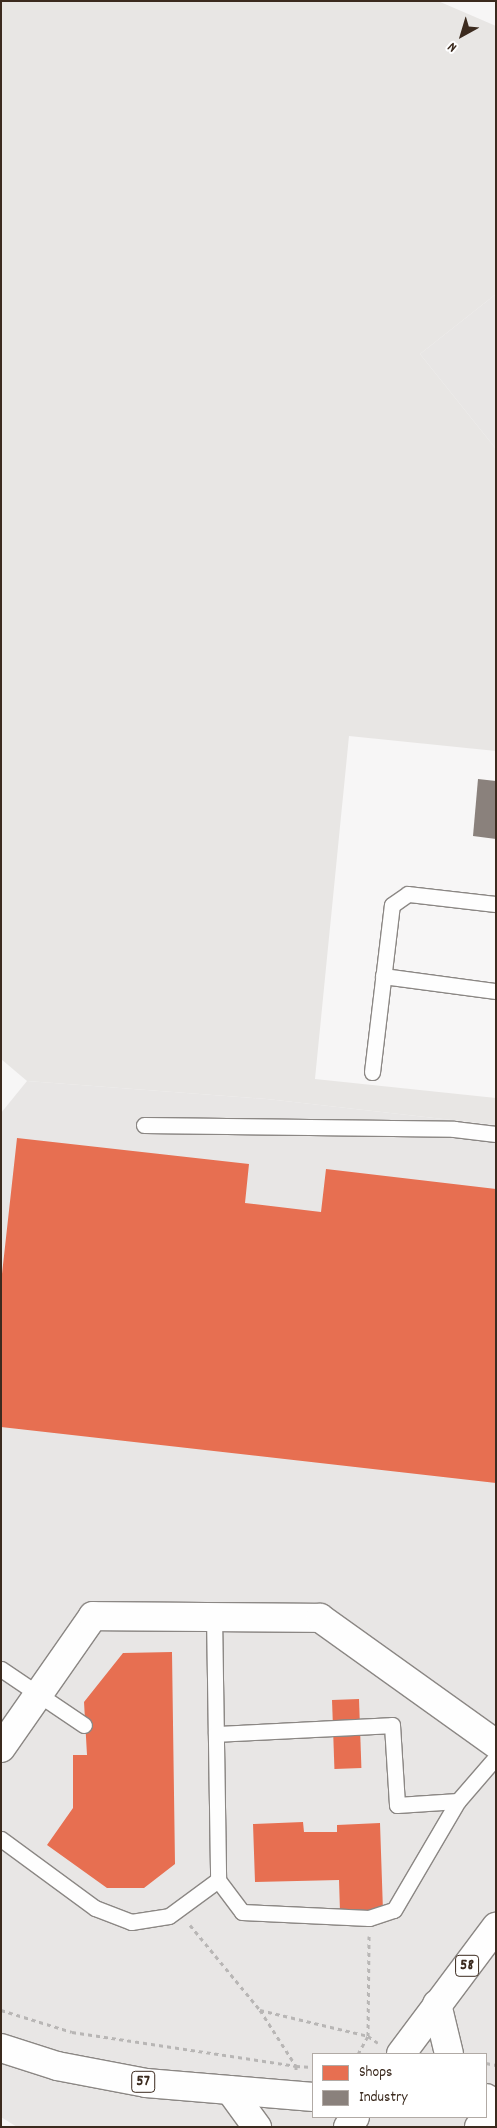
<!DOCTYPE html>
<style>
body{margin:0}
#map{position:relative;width:497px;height:2128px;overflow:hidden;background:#f7f6f6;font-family:Dekko,sans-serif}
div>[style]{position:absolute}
.built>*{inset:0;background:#e8e6e5}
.green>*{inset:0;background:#e8e6e4}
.shops>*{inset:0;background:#e76f51;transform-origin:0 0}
.industry>*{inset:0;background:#8a817c}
.path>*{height:3px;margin-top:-1.5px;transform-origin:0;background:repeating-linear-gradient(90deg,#b8b6b5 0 4px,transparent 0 8px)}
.roads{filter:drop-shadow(1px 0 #8b8784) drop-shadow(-1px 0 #8b8784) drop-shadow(0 1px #8b8784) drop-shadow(0 -1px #8b8784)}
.lane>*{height:15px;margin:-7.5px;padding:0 7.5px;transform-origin:7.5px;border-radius:7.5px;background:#fefefe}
.street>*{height:28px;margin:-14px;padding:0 14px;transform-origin:14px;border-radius:14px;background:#fefefe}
.primary>*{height:28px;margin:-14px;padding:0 14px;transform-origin:14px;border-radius:14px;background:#fefefe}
span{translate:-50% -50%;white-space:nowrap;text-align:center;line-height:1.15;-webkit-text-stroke:5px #fff;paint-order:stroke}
.shield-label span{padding:1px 4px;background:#fff;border:1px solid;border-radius:4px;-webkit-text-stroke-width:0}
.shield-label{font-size:16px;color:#3b2a1e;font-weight:700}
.frame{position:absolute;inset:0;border:2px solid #3b2a1e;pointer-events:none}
.legend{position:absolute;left:312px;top:2053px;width:175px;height:65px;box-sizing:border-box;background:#fff;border:1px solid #b1aaa5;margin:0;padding:6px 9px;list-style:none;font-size:15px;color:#3b2a1e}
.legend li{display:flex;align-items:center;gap:10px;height:25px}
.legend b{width:25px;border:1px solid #b1aaa5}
.north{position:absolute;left:437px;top:10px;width:50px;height:50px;-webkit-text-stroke:4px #fff;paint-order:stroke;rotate:219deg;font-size:14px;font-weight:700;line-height:20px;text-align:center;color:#3b2a1e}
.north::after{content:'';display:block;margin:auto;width:18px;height:22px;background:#3b2a1e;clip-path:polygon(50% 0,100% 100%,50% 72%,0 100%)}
</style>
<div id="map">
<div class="built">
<i style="clip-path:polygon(496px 294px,496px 449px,420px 354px)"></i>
<i style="clip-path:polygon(evenodd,27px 1081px,267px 1099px,496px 1125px,496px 2127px,17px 2127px,1px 2117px,1px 1113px,27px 1081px,313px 2054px,486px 2054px,486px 2117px,313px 2117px,313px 2054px)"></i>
</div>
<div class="green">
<i style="clip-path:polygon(1px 1px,438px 1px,496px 26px,496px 294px,420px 354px,496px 449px,496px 751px,349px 736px,315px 1079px,496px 1098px,496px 1125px,267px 1099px,27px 1081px,1px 1059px)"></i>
</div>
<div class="shops">
<i style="clip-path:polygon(17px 1138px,249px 1164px,245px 1203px,321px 1212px,326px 1169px,496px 1189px,496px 1483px,1px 1427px,1px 1283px)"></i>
<i style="clip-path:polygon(172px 1652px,175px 1864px,144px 1888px,107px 1888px,47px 1845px,73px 1808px,73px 1755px,87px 1755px,84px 1702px,123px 1653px)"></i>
<i style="left:359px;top:1699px;width:69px;height:27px;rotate:88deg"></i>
<i style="clip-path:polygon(303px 1822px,304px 1832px,337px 1832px,337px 1825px,380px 1823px,383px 1911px,340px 1912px,339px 1880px,255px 1882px,253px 1824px)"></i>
</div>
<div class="industry">
<i style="clip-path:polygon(478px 779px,496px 781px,496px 839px,473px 836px)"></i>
</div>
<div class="path">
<i style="left:190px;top:1925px;width:110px;rotate:50.5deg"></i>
<i style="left:260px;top:2010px;width:111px;rotate:13.5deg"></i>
<i style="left:368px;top:2036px;width:12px;rotate:35deg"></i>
<i style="left:1px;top:2010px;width:74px;rotate:17.2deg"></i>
<i style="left:72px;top:2032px;width:227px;rotate:8.6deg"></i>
<i style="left:296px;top:2066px;width:4px;rotate:90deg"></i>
<i style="left:260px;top:2010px;width:67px;rotate:57.3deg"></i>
<i style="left:296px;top:2066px;width:17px;rotate:3deg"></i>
<i style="left:358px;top:2054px;width:21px;rotate:-61deg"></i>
<i style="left:368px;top:2036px;width:100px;rotate:-89.4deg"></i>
<i style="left:486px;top:2063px;width:10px;rotate:11deg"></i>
</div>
<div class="roads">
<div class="lane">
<i style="left:383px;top:976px;width:114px;rotate:7.6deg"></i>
<i style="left:372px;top:1072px;width:168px;rotate:-83.2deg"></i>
<i style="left:392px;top:905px;width:19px;rotate:-35deg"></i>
<i style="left:408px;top:894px;width:89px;rotate:6.5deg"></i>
<i style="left:144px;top:1125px;width:310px;rotate:0.7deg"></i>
<i style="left:454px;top:1129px;width:42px;rotate:6.8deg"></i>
<i style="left:214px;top:1615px;width:265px;rotate:89.1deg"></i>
<i style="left:218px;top:1880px;width:40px;rotate:53deg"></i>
<i style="left:242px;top:1912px;width:127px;rotate:2.7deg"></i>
<i style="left:369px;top:1918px;width:26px;rotate:-18deg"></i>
<i style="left:394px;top:1910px;width:126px;rotate:-59.6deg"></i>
<i style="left:458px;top:1801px;width:58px;rotate:-49.2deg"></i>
<i style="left:1px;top:1669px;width:100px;rotate:34deg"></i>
<i style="left:216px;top:1734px;width:176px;rotate:-2.9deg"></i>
<i style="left:392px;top:1725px;width:80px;rotate:86.4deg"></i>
<i style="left:397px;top:1805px;width:61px;rotate:-3.8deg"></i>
<i style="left:1px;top:1839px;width:117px;rotate:36.3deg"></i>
<i style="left:95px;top:1908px;width:39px;rotate:21deg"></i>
<i style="left:131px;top:1922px;width:38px;rotate:-9deg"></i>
<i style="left:169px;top:1916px;width:61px;rotate:-36.3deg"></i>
</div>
<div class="street">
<i style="left:1px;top:1748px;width:161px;rotate:-55.1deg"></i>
<i style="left:93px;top:1616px;width:227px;rotate:0.5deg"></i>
<i style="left:320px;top:1618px;width:216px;rotate:35.6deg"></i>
</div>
<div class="primary">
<i style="left:437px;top:2004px;width:51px;rotate:76.5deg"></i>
<i style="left:1px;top:2048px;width:59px;rotate:17.8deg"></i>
<i style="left:57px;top:2066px;width:91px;rotate:10.8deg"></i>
<i style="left:146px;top:2083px;width:168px;rotate:4.8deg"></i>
<i style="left:401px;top:2054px;width:159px;rotate:-53.2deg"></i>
<i style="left:230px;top:2090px;width:46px;rotate:53.9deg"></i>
<i style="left:486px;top:2098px;width:13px;rotate:39deg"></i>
<i style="left:348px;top:2127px;width:12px;rotate:-55deg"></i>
<i style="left:479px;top:2127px;width:18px;rotate:-19deg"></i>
</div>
</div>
<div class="shield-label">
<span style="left:467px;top:1966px">58</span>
<span style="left:143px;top:2082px">57</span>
</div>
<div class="frame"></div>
<ul class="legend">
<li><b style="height:14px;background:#e76f51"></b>Shops</li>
<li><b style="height:14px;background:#8a817c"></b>Industry</li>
</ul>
<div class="north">N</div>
</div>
